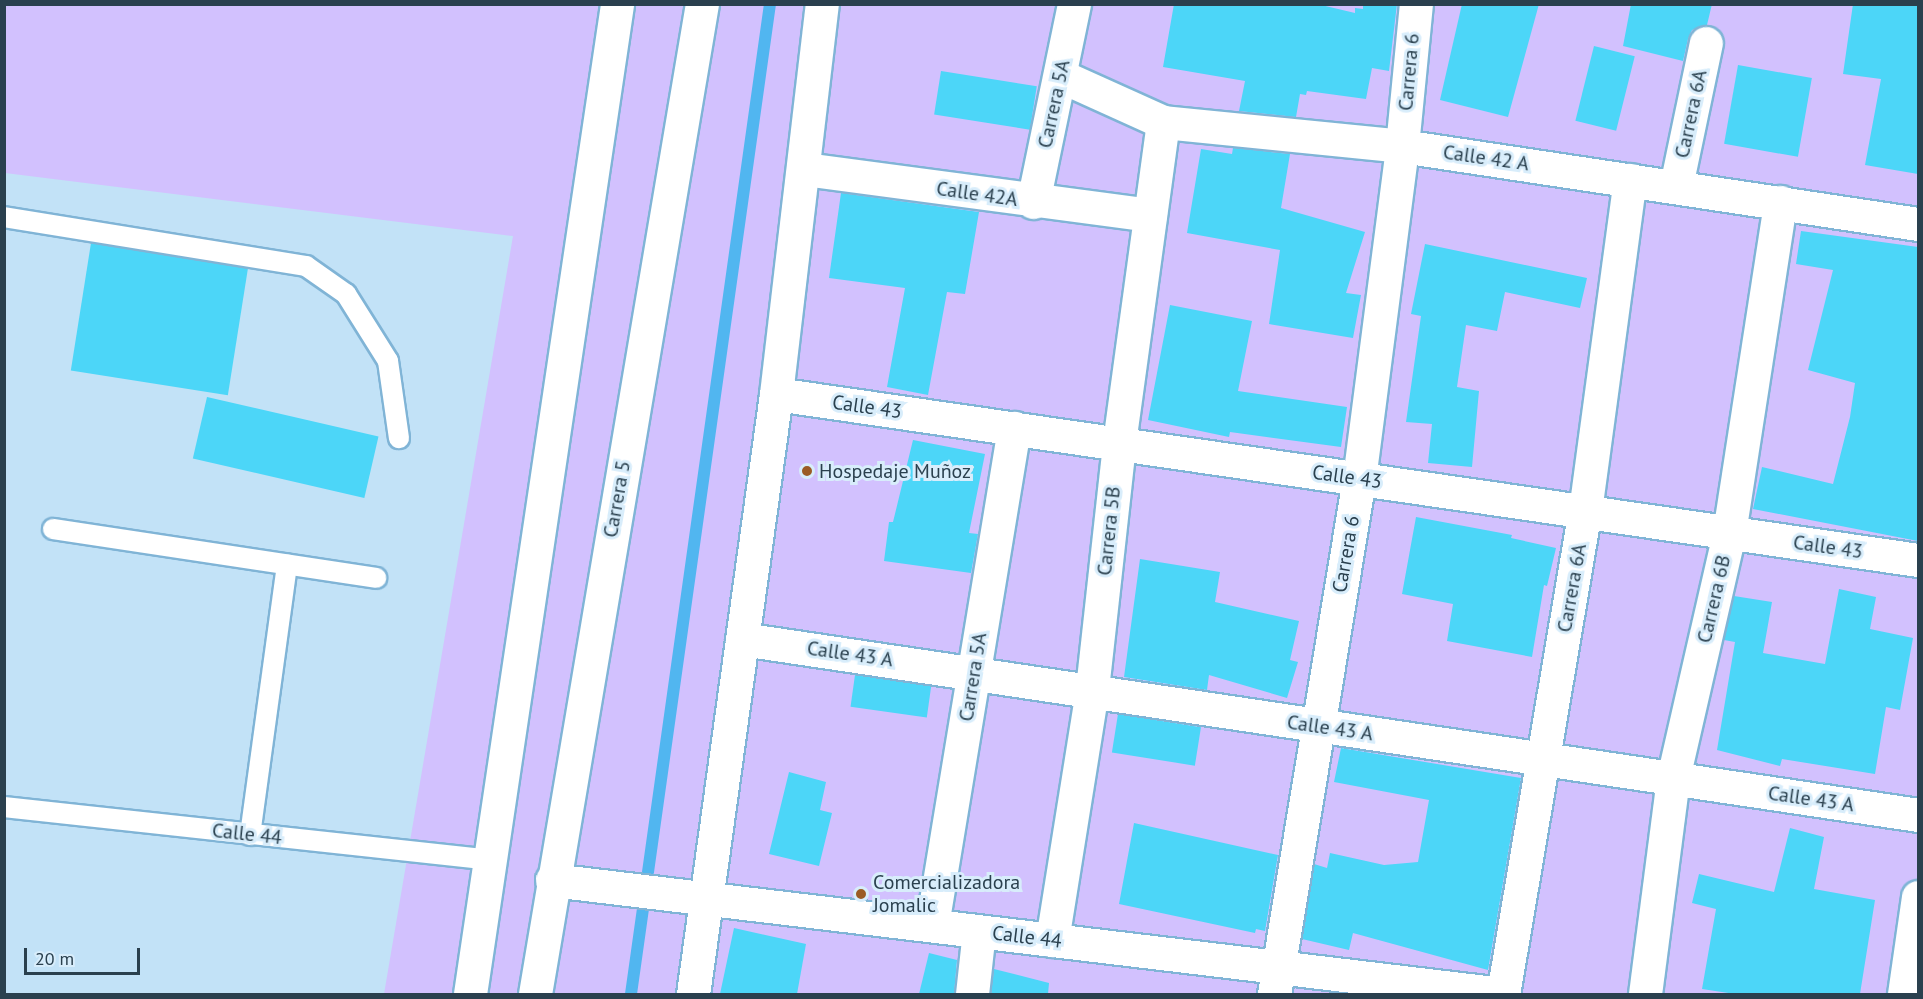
<!DOCTYPE html>
<meta charset="utf-8">
<style>
body{margin:0}
#map{position:relative;width:1923px;height:999px;overflow:hidden;background:#c2e2f7;font-family:"PT Sans",sans-serif}
div>[style]{position:absolute}
.green>*{inset:0;background:#d2c1fe}
.stream>*{height:12px;margin:-6px;padding:0 6px;transform-origin:6px;border-radius:6px;background:#51b6f0}
.building>*{inset:0;background:#4cd6f8;transform-origin:0 0}
.roads{filter:drop-shadow(2px 0 #80b4d6) drop-shadow(-2px 0 #80b4d6) drop-shadow(0 2px #80b4d6) drop-shadow(0 -2px #80b4d6)}
.service>*{height:20px;margin:-10px;padding:0 10px;transform-origin:10px;border-radius:10px;background:#fff}
.minor>*{height:33px;margin:-16.5px;padding:0 16.5px;transform-origin:16.5px;border-radius:16.5px;background:#fff}
.secondary>*{height:33px;margin:-16.5px;padding:0 16.5px;transform-origin:16.5px;border-radius:16.5px;background:#fff}
.dots>*{width:16px;height:16px;translate:-50% -50%;box-sizing:border-box;border:3px solid #d8edfb;border-radius:50%}
span{translate:-50% -50%;white-space:nowrap;text-align:center;line-height:1.15;-webkit-text-stroke:6px #d8edfb;paint-order:stroke}
.street-label{font-size:20px;color:#2a404e}
.poi-label{font-size:20px;color:#2a404e}
.left{translate:0 -50%;text-align:left}
.frame{position:absolute;inset:0;border:6px solid #2a404e;pointer-events:none}
.scale{position:absolute;left:24px;top:948px;width:116px;height:27px;box-sizing:border-box;border:3px solid #2a404e;border-top:0;padding-left:8px;font-size:18px;line-height:21px;white-space:nowrap;color:#2a404e;-webkit-text-stroke:4px #d8edfb;paint-order:stroke}
</style>
<div id="map">
<div class="green">
<i style="clip-path:polygon(4px 5px,1918px 5px,1918px 994px,384px 994px,513px 236px,5px 173px)"></i>
</div>
<div class="stream">
<i style="left:648px;top:872px;width:877px;rotate:-82deg"></i>
<i style="left:631px;top:994px;width:94px;rotate:-82deg"></i>
</div>
<div class="building">
<i style="clip-path:polygon(1174px 4px,1317px 4px,1355px 13px,1355px 8px,1363px 9px,1363px 4px,1397px 4px,1389px 71px,1372px 68px,1366px 99px,1307px 91px,1306px 95px,1300px 94px,1296px 117px,1239px 111px,1245px 81px,1163px 67px)"></i>
<i style="clip-path:polygon(1462px 4px,1539px 4px,1508px 117px,1440px 100px)"></i>
<i style="clip-path:polygon(1631px 4px,1712px 4px,1707px 25px,1692px 30px,1688px 39px,1683px 61px,1623px 46px)"></i>
<i style="clip-path:polygon(1853px 4px,1918px 4px,1918px 174px,1865px 165px,1881px 79px,1843px 74px)"></i>
<i style="left:1594px;top:46px;width:42px;height:77px;rotate:14deg"></i>
<i style="left:1738px;top:65px;width:75px;height:80px;rotate:10deg"></i>
<i style="left:941px;top:71px;width:97px;height:44px;rotate:9deg"></i>
<i style="clip-path:polygon(1233px 148px,1290px 154px,1281px 208px,1365px 232px,1346px 293px,1361px 295px,1353px 338px,1269px 324px,1280px 250px,1187px 233px,1201px 149px,1232px 154px)"></i>
<i style="clip-path:polygon(841px 193px,979px 212px,965px 294px,947px 292px,928px 395px,887px 387px,905px 288px,829px 278px)"></i>
<i style="clip-path:polygon(1801px 231px,1918px 247px,1918px 541px,1753px 509px,1762px 467px,1833px 484px,1850px 417px,1855px 383px,1808px 370px,1833px 270px,1796px 264px)"></i>
<i style="left:91px;top:243px;width:159px;height:129px;rotate:9deg"></i>
<i style="clip-path:polygon(1425px 244px,1587px 278px,1580px 308px,1505px 292px,1497px 331px,1466px 325px,1457px 387px,1479px 391px,1472px 467px,1428px 463px,1432px 424px,1406px 422px,1421px 316px,1411px 314px)"></i>
<i style="clip-path:polygon(1170px 305px,1252px 321px,1238px 391px,1347px 407px,1341px 447px,1230px 432px,1229px 437px,1148px 420px)"></i>
<i style="left:207px;top:397px;width:176px;height:63px;rotate:13deg"></i>
<i style="clip-path:polygon(913px 440px,985px 454px,969px 533px,978px 534px,971px 573px,884px 561px,889px 522px,893px 522px)"></i>
<i style="clip-path:polygon(1416px 517px,1512px 535px,1511px 538px,1556px 548px,1547px 586px,1544px 585px,1532px 657px,1447px 641px,1453px 604px,1402px 594px)"></i>
<i style="clip-path:polygon(1140px 559px,1220px 572px,1215px 602px,1299px 621px,1290px 660px,1298px 662px,1287px 698px,1209px 675px,1207px 690px,1124px 677px)"></i>
<i style="clip-path:polygon(1839px 589px,1876px 597px,1870px 629px,1913px 638px,1900px 710px,1886px 707px,1875px 774px,1782px 759px,1780px 766px,1717px 750px,1735px 642px,1724px 640px,1734px 596px,1772px 602px,1763px 653px,1825px 664px)"></i>
<i style="left:855px;top:675px;width:77px;height:32px;rotate:8deg"></i>
<i style="left:1118px;top:714px;width:84px;height:39px;rotate:9deg"></i>
<i style="clip-path:polygon(1341px 748px,1521px 778px,1488px 970px,1353px 933px,1349px 950px,1302px 939px,1314px 864px,1327px 868px,1330px 853px,1384px 865px,1418px 862px,1429px 800px,1334px 782px)"></i>
<i style="clip-path:polygon(789px 772px,826px 782px,820px 810px,832px 813px,819px 866px,769px 854px)"></i>
<i style="clip-path:polygon(1134px 823px,1278px 855px,1265px 931px,1256px 929px,1255px 933px,1119px 904px)"></i>
<i style="clip-path:polygon(1790px 828px,1824px 837px,1814px 889px,1875px 900px,1860px 994px,1735px 994px,1702px 989px,1716px 909px,1692px 903px,1699px 874px,1774px 892px)"></i>
<i style="clip-path:polygon(734px 928px,806px 944px,797px 994px,720px 994px)"></i>
<i style="clip-path:polygon(929px 953px,957px 960px,954px 994px,919px 994px)"></i>
<i style="clip-path:polygon(994px 969px,1049px 983px,1048px 994px,991px 994px)"></i>
</div>
<div class="roads">
<div class="service">
<i style="left:4px;top:217px;width:306px;rotate:9.2deg"></i>
<i style="left:306px;top:266px;width:49px;rotate:35deg"></i>
<i style="left:346px;top:294px;width:79px;rotate:57.9deg"></i>
<i style="left:388px;top:361px;width:78px;rotate:81.9deg"></i>
<i style="left:53px;top:529px;width:327px;rotate:8.6deg"></i>
<i style="left:4px;top:807px;width:490px;rotate:6.2deg"></i>
<i style="left:250px;top:835px;width:273px;rotate:-82.2deg"></i>
</div>
<div class="minor">
<i style="left:1061px;top:76px;width:112px;rotate:24.3deg"></i>
<i style="left:1163px;top:122px;width:240px;rotate:5.7deg"></i>
<i style="left:1402px;top:146px;width:522px;rotate:8.6deg"></i>
<i style="left:805px;top:169px;width:348px;rotate:7.6deg"></i>
<i style="left:1676px;top:186px;width:146px;rotate:-78.2deg"></i>
<i style="left:1033px;top:202px;width:202px;rotate:-78.3deg"></i>
<i style="left:776px;top:394px;width:1154px;rotate:8.27deg"></i>
<i style="left:742px;top:639px;width:1189px;rotate:8.51deg"></i>
<i style="left:552px;top:880px;width:957px;rotate:6.84deg"></i>
<i style="left:932px;top:925px;width:504px;rotate:-80.63deg"></i>
<i style="left:1052px;top:940px;width:254px;rotate:-80.9deg"></i>
<i style="left:1092px;top:689px;width:247px;rotate:-83.7deg"></i>
<i style="left:1119px;top:443px;width:324px;rotate:-82.2deg"></i>
<i style="left:693px;top:994px;width:606px;rotate:-82.12deg"></i>
<i style="left:776px;top:394px;width:393px;rotate:-83.3deg"></i>
<i style="left:972px;top:994px;width:63px;rotate:-83.7deg"></i>
<i style="left:1274px;top:994px;width:522px;rotate:-80.63deg"></i>
<i style="left:1359px;top:479px;width:336px;rotate:-82.6deg"></i>
<i style="left:1402px;top:146px;width:143px;rotate:-84.4deg"></i>
<i style="left:1503px;top:994px;width:490px;rotate:-80.4deg"></i>
<i style="left:1585px;top:511px;width:334px;rotate:-82.3deg"></i>
<i style="left:1645px;top:994px;width:218px;rotate:-82.6deg"></i>
<i style="left:1673px;top:778px;width:251px;rotate:-77.1deg"></i>
<i style="left:1729px;top:533px;width:335px;rotate:-81.2deg"></i>
<i style="left:1904px;top:994px;width:98px;rotate:-81.8deg"></i>
</div>
<div class="secondary">
<i style="left:470px;top:994px;width:1001px;rotate:-81.55deg"></i>
<i style="left:535px;top:994px;width:1004px;rotate:-80.43deg"></i>
</div>
</div>
<div class="dots">
<i style="left:807px;top:471px;background:#9b5b25"></i>
<i style="left:861px;top:894px;background:#9b5b25"></i>
</div>
<div class="street-label">
<span style="left:1409px;top:72px;rotate:-85deg">Carrera 6</span>
<span style="left:1054px;top:104px;rotate:-78deg">Carrera 5A</span>
<span style="left:1691px;top:114px;rotate:-78deg">Carrera 6A</span>
<span style="left:1486px;top:158px;rotate:8deg">Calle 42 A</span>
<span style="left:977px;top:194px;rotate:8deg">Calle 42A</span>
<span style="left:867px;top:407px;rotate:8deg">Calle 43</span>
<span style="left:1347px;top:477px;rotate:8deg">Calle 43</span>
<span style="left:617px;top:499px;rotate:-80deg">Carrera 5</span>
<span style="left:1109px;top:531px;rotate:-84deg">Carrera 5B</span>
<span style="left:1828px;top:547px;rotate:8deg">Calle 43</span>
<span style="left:1346px;top:554px;rotate:-80deg">Carrera 6</span>
<span style="left:1572px;top:588px;rotate:-80deg">Carrera 6A</span>
<span style="left:1714px;top:599px;rotate:-77deg">Carrera 6B</span>
<span style="left:850px;top:654px;rotate:8deg">Calle 43 A</span>
<span style="left:973px;top:677px;rotate:-81deg">Carrera 5A</span>
<span style="left:1330px;top:728px;rotate:8deg">Calle 43 A</span>
<span style="left:1811px;top:799px;rotate:8deg">Calle 43 A</span>
<span style="left:247px;top:834px;rotate:6deg">Calle 44</span>
<span style="left:1027px;top:937px;rotate:7deg">Calle 44</span>
</div>
<div class="poi-label">
<span class="left" style="left:819px;top:471px">Hospedaje Muñoz</span>
<span class="left" style="left:873px;top:894px">Comercializadora<br>Jomalic</span>
</div>
<div class="frame"></div>
<div class="scale">20 m</div>
</div>
